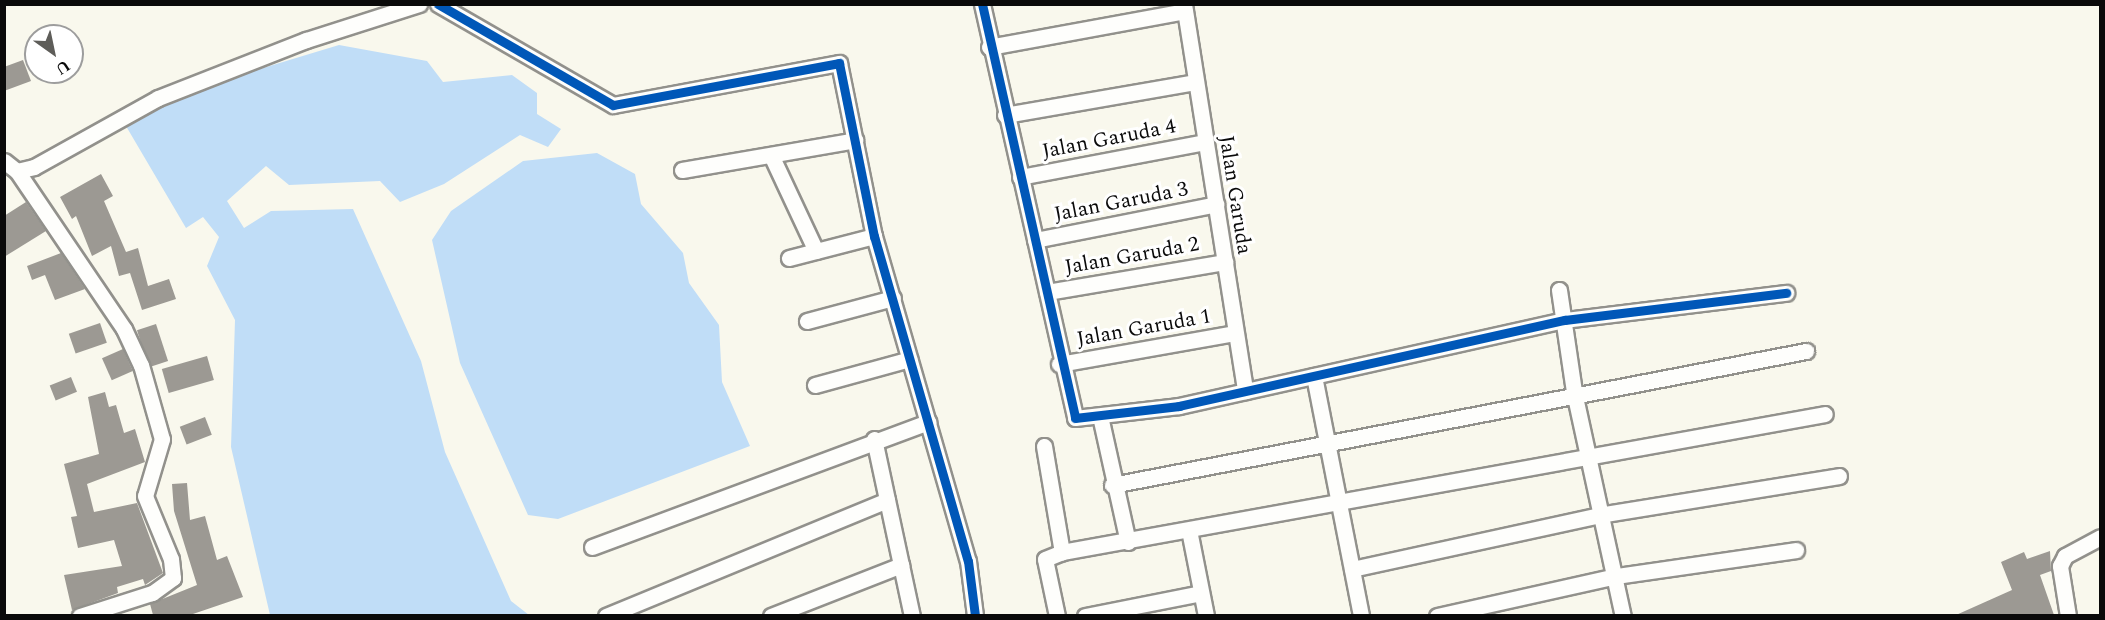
<!DOCTYPE html>
<style>
body{margin:0}
#map{position:relative;width:2105px;height:620px;overflow:hidden;background:#f9f8ed;font-family:Spectral,serif}
div>[style]{position:absolute}
.water>*{inset:0;background:#c0ddf7}
.building>*{inset:0;background:#9c9993;transform-origin:0 0}
.roads{filter:drop-shadow(2px 0 #92918c) drop-shadow(-2px 0 #92918c) drop-shadow(0 2px #92918c) drop-shadow(0 -2px #92918c)}
.minor>*{height:15px;margin:-7.5px;padding:0 7.5px;transform-origin:7.5px;border-radius:7.5px;background:#fefefc}
.cycleway>*{height:9px;margin:-4.5px;padding:0 4.5px;transform-origin:4.5px;border-radius:4.5px;background:#0057b8}
span{translate:-50% -50%;white-space:nowrap;text-align:center;line-height:1.15;-webkit-text-stroke:6px #fff;paint-order:stroke}
.street-label{font-size:21px;color:#0a0a0a}
.frame{position:absolute;inset:0;border:6px solid #0a0a0a;pointer-events:none}
.north{position:absolute;left:24px;top:24px;width:60px;height:60px;box-sizing:border-box;background:#fff;border:2px solid #9d9d9d;border-radius:50%;rotate:147deg;font-size:16px;font-weight:700;line-height:24px;text-align:center;color:#0a0a0a}
.north::after{content:'';display:block;margin:auto;width:21px;height:27px;background:#5e5d59;clip-path:polygon(50% 0,100% 100%,50% 72%,0 100%)}
</style>
<div id="map">
<div class="water">
<i style="clip-path:polygon(339px 45px,427px 61px,443px 82px,512px 75px,537px 93px,537px 114px,561px 129px,548px 147px,520px 135px,444px 184px,400px 202px,380px 181px,289px 185px,266px 166px,227px 201px,244px 228px,271px 211px,353px 209px,421px 361px,445px 452px,511px 601px,529px 615px,270px 615px,231px 447px,235px 320px,207px 266px,219px 237px,203px 217px,186px 228px,123px 121px,213px 83px)"></i>
<i style="clip-path:polygon(597px 153px,635px 174px,641px 204px,683px 253px,689px 283px,719px 325px,722px 382px,750px 446px,558px 519px,528px 515px,460px 363px,432px 240px,451px 211px,523px 161px)"></i>
</div>
<div class="building">
<i style="clip-path:polygon(23px 60px,31px 81px,4px 91px,4px 67px)"></i>
<i style="clip-path:polygon(101px 174px,113px 196px,104px 201px,126px 252px,138px 248px,148px 286px,169px 279px,176px 299px,142px 310px,130px 273px,119px 276px,111px 246px,92px 256px,76px 216px,72px 219px,60px 197px)"></i>
<i style="clip-path:polygon(26px 202px,46px 231px,4px 257px,4px 216px)"></i>
<i style="clip-path:polygon(61px 253px,85px 289px,55px 300px,45px 275px,32px 280px,27px 266px)"></i>
<i style="left:100px;top:323px;width:21px;height:33px;rotate:71deg"></i>
<i style="left:156px;top:324px;width:39px;height:20px;rotate:72deg"></i>
<i style="left:123px;top:349px;width:24px;height:23px;rotate:66deg"></i>
<i style="left:207px;top:356px;width:25px;height:47px;rotate:74deg"></i>
<i style="left:71px;top:377px;width:16px;height:23px;rotate:68deg"></i>
<i style="clip-path:polygon(105px 392px,109px 407px,116px 405px,124px 433px,135px 429px,145px 462px,87px 484px,94px 512px,137px 503px,163px 573px,145px 585px,143px 579px,117px 587px,118px 593px,72px 610px,64px 575px,122px 566px,114px 540px,78px 548px,71px 517px,77px 516px,64px 464px,99px 454px,88px 397px)"></i>
<i style="left:205px;top:417px;width:19px;height:27px;rotate:69deg"></i>
<i style="clip-path:polygon(187px 483px,190px 520px,205px 516px,217px 560px,227px 556px,243px 597px,190px 615px,153px 615px,150px 604px,197px 585px,174px 511px,172px 484px)"></i>
<i style="clip-path:polygon(2050px 551px,2051px 571px,2040px 575px,2054px 615px,1956px 615px,2012px 590px,2001px 562px,2024px 552px,2027px 559px)"></i>
</div>
<div class="roads">
<div class="minor">
<i style="left:438px;top:4px;width:202px;rotate:30deg"></i>
<i style="left:613px;top:105px;width:230px;rotate:-10.5deg"></i>
<i style="left:839px;top:63px;width:177px;rotate:78.6deg"></i>
<i style="left:874px;top:236px;width:338px;rotate:73.9deg"></i>
<i style="left:968px;top:561px;width:55px;rotate:82.7deg"></i>
<i style="left:982px;top:4px;width:424px;rotate:77.3deg"></i>
<i style="left:1075px;top:418px;width:105px;rotate:-6.6deg"></i>
<i style="left:1179px;top:406px;width:395px;rotate:-12.6deg"></i>
<i style="left:1565px;top:320px;width:223px;rotate:-7deg"></i>
<i style="left:1184px;top:4px;width:392px;rotate:81deg"></i>
<i style="left:989px;top:47px;width:199px;rotate:-10.4deg"></i>
<i style="left:1005px;top:115px;width:194px;rotate:-9.8deg"></i>
<i style="left:771px;top:155px;width:106px;rotate:64.9deg"></i>
<i style="left:4px;top:161px;width:16px;rotate:38deg"></i>
<i style="left:17px;top:171px;width:17px;rotate:-13deg"></i>
<i style="left:34px;top:167px;width:142px;rotate:-29.1deg"></i>
<i style="left:158px;top:98px;width:159px;rotate:-21.4deg"></i>
<i style="left:306px;top:40px;width:119px;rotate:-17.7deg"></i>
<i style="left:682px;top:170px;width:176px;rotate:-9.8deg"></i>
<i style="left:17px;top:171px;width:191px;rotate:55.9deg"></i>
<i style="left:124px;top:329px;width:40px;rotate:65deg"></i>
<i style="left:141px;top:365px;width:77px;rotate:74.2deg"></i>
<i style="left:162px;top:439px;width:59px;rotate:106.6deg"></i>
<i style="left:145px;top:496px;width:68px;rotate:67.6deg"></i>
<i style="left:171px;top:559px;width:19px;rotate:84deg"></i>
<i style="left:173px;top:578px;width:26px;rotate:144deg"></i>
<i style="left:152px;top:593px;width:76px;rotate:162.3deg"></i>
<i style="left:1020px;top:177px;width:189px;rotate:-10.7deg"></i>
<i style="left:1035px;top:240px;width:185px;rotate:-11.2deg"></i>
<i style="left:789px;top:258px;width:88px;rotate:-14.5deg"></i>
<i style="left:1559px;top:290px;width:103px;rotate:81.6deg"></i>
<i style="left:1574px;top:392px;width:229px;rotate:77.7deg"></i>
<i style="left:1047px;top:292px;width:181px;rotate:-9.6deg"></i>
<i style="left:807px;top:321px;width:89px;rotate:-15deg"></i>
<i style="left:1059px;top:364px;width:179px;rotate:-10deg"></i>
<i style="left:1314px;top:376px;width:245px;rotate:78.9deg"></i>
<i style="left:815px;top:385px;width:98px;rotate:-15.3deg"></i>
<i style="left:1100px;top:416px;width:129px;rotate:77.5deg"></i>
<i style="left:874px;top:439px;width:181px;rotate:77.9deg"></i>
<i style="left:1044px;top:446px;width:108px;rotate:80.4deg"></i>
<i style="left:1112px;top:485px;width:707px;rotate:-10.93deg"></i>
<i style="left:1189px;top:530px;width:88px;rotate:78.8deg"></i>
<i style="left:592px;top:547px;width:359px;rotate:-20.4deg"></i>
<i style="left:1352px;top:569px;width:259px;rotate:-12.3deg"></i>
<i style="left:1605px;top:514px;width:237px;rotate:-9.2deg"></i>
<i style="left:606px;top:616px;width:304px;rotate:-22.4deg"></i>
<i style="left:771px;top:616px;width:140px;rotate:-21.4deg"></i>
<i style="left:1057px;top:616px;width:58px;rotate:-101.9deg"></i>
<i style="left:1045px;top:559px;width:18px;rotate:-22deg"></i>
<i style="left:1062px;top:552px;width:775px;rotate:-10.25deg"></i>
<i style="left:1085px;top:616px;width:118px;rotate:-11.2deg"></i>
<i style="left:1437px;top:616px;width:183px;rotate:-12.6deg"></i>
<i style="left:1616px;top:576px;width:182px;rotate:-8.2deg"></i>
<i style="left:2068px;top:616px;width:51px;rotate:-99.1deg"></i>
<i style="left:2060px;top:566px;width:11px;rotate:-63deg"></i>
<i style="left:2065px;top:556px;width:40px;rotate:-28deg"></i>
</div>
</div>
<div class="cycleway">
<i style="left:438px;top:4px;width:202px;rotate:30deg"></i>
<i style="left:613px;top:105px;width:230px;rotate:-10.5deg"></i>
<i style="left:839px;top:63px;width:177px;rotate:78.6deg"></i>
<i style="left:874px;top:236px;width:338px;rotate:73.9deg"></i>
<i style="left:968px;top:561px;width:55px;rotate:82.7deg"></i>
<i style="left:982px;top:4px;width:424px;rotate:77.3deg"></i>
<i style="left:1075px;top:418px;width:105px;rotate:-6.6deg"></i>
<i style="left:1179px;top:406px;width:395px;rotate:-12.6deg"></i>
<i style="left:1565px;top:320px;width:223px;rotate:-7deg"></i>
</div>
<div class="street-label">
<span style="left:1109px;top:139px;rotate:-11deg">Jalan Garuda 4</span>
<span style="left:1235px;top:195px;rotate:81deg">Jalan Garuda</span>
<span style="left:1121px;top:202px;rotate:-11deg">Jalan Garuda 3</span>
<span style="left:1132px;top:256px;rotate:-10deg">Jalan Garuda 2</span>
<span style="left:1144px;top:328px;rotate:-10deg">Jalan Garuda 1</span>
</div>
<div class="frame"></div>
<div class="north">U</div>
</div>
